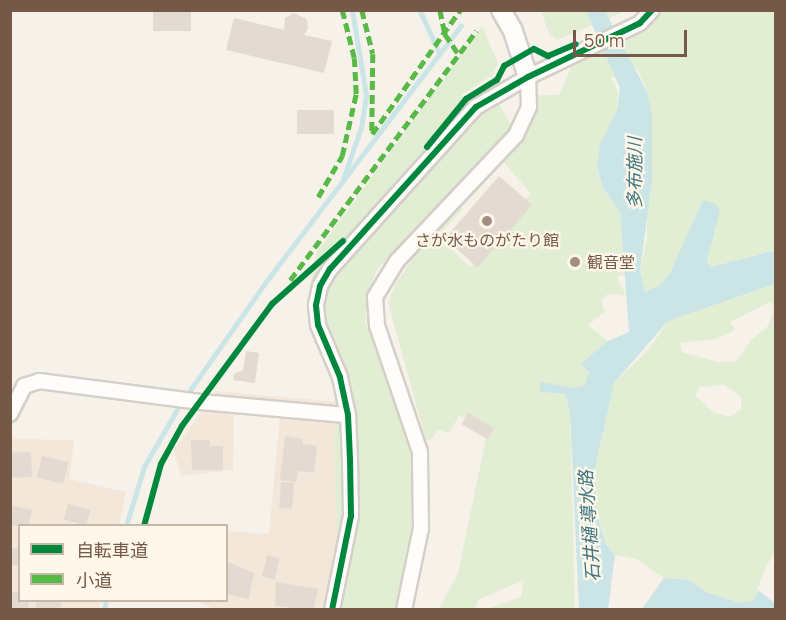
<!DOCTYPE html>
<meta charset="utf-8">
<style>
body{margin:0}
#map{position:relative;width:786px;height:620px;overflow:hidden;background:#f6f2e9;font-family:Manrope,"Noto Sans JP",sans-serif}
div>[style]{position:absolute}
.residential>*{inset:0;background:#f2e7d9}
.green>*{inset:0;background:#e2eed4}
.water>*{inset:0;background:#cbe5e7}
.stream>*{height:4.5px;margin:-2.25px;padding:0 2.25px;transform-origin:2.25px;border-radius:2.25px;background:#cbe5e7}
.building>*{inset:0;background:#e3dad1;transform-origin:0 0}
.roads{filter:drop-shadow(2px 0 #d5cfc8) drop-shadow(-2px 0 #d5cfc8) drop-shadow(0 2px #d5cfc8) drop-shadow(0 -2px #d5cfc8)}
.minor>*{height:14px;margin:-7px;padding:0 7px;transform-origin:7px;border-radius:7px;background:#fefdfc}
.tertiary>*{height:18px;margin:-9px;padding:0 9px;transform-origin:9px;border-radius:9px;background:#fefdfc}
.quiet>*{height:4.5px;margin-top:-2.25px;transform-origin:0;background:repeating-linear-gradient(90deg,#58b947 0 9px,transparent 0 13.5px)}
.cycleway>*{height:6px;margin:-3px;padding:0 3px;transform-origin:3px;border-radius:3px;background:#00873e}
.dots>*{width:16px;height:16px;translate:-50% -50%;box-sizing:border-box;border:3px solid #fff7e9;border-radius:50%}
span{translate:-50% -50%;white-space:nowrap;text-align:center;line-height:1.15;-webkit-text-stroke:4.5px #fff7e9;paint-order:stroke}
.poi-label{font-size:16px;color:#745949}
.left{translate:0 -50%;text-align:left}
.water-label{font-size:18px;color:#3f7681;font-style:italic}
.frame{position:absolute;inset:0;border:12px solid #745949;pointer-events:none}
.legend{position:absolute;left:18px;top:524px;width:210px;height:78px;box-sizing:border-box;background:#fff7e9;border:2px solid #c7b8a9;margin:0;padding:8px 10px;list-style:none;font-size:18px;color:#745949}
.legend li{display:flex;align-items:center;gap:12px;height:30px}
.legend b{width:30px;border:2px solid #c7b8a9}
.scale{position:absolute;left:573px;top:30px;width:114px;height:27px;box-sizing:border-box;border:3px solid #745949;border-top:0;padding-left:8px;font-size:18px;line-height:21px;white-space:nowrap;color:#745949;-webkit-text-stroke:4px #fff7e9;paint-order:stroke}
</style>
<div id="map">
<div class="residential">
<i style="clip-path:polygon(216px 391px,337px 402px,334px 439px,338px 564px,323px 609px,215px 609px,194px 601px,226px 600px,227px 531px,269px 534px,280px 415px,234px 411px,233px 470px,181px 476px,174px 450px)"></i>
<i style="clip-path:polygon(11px 439px,74px 440px,69px 479px,126px 492px,119px 525px,20px 526px,20px 600px,101px 601px,99px 609px,11px 610px)"></i>
</div>
<div class="green">
<i style="clip-path:polygon(541px 11px,625px 11px,557px 40px,549px 34px)"></i>
<i style="clip-path:polygon(664px 11px,775px 11px,775px 250px,709px 267px,707px 261px,720px 211px,699px 211px,670px 274px,660px 285px,645px 292px,640px 271px,647px 238px,647px 92px,637px 68px,611px 78px,618px 91px,617px 110px,597px 163px,602px 188px,620px 212px,625px 274px,617px 277px,626px 295px,608px 294px,601px 300px,605px 312px,588px 325px,608px 341px,581px 363px,589px 372px,586px 385px,575px 388px,540px 383px,541px 392px,565px 394px,570px 412px,575px 609px,487px 609px,521px 597px,524px 580px,478px 600px,475px 609px,439px 609px,458px 573px,486px 438px,494px 428px,459px 416px,449px 433px,438px 430px,432px 439px,426px 440px,388px 303px,395px 285px,426px 239px,453px 209px,464px 208px,438px 236px,470px 267px,532px 206px,525px 199px,531px 194px,502px 160px,524px 135px,538px 95px,559px 95px,572px 64px,640px 30px)"></i>
<i style="clip-path:polygon(482px 26px,498px 63px,493px 75px,461px 95px,478px 114px,498px 102px,513px 128px,378px 268px,367px 292px,366px 323px,404px 418px,413px 455px,416px 524px,397px 609px,323px 609px,338px 564px,334px 439px,337px 402px,307px 302px,317px 252px)"></i>
<i style="clip-path:polygon(evenodd,775px 284px,775px 553px,767px 564px,753px 601px,741px 603px,706px 592px,689px 580px,664px 578px,636px 559px,615px 555px,605px 543px,596px 509px,595px 468px,614px 383px,649px 349px,668px 321px,775px 284px,770px 302px,774px 308px,768px 326px,751px 340px,737px 361px,719px 362px,682px 352px,680px 343px,716px 339px,735px 330px,730px 322px,770px 302px,775px 284px,724px 385px,741px 397px,741px 409px,730px 417px,713px 412px,695px 395px,699px 387px,724px 385px)"></i>
</div>
<div class="water">
<i style="clip-path:polygon(586px 11px,605px 11px,647px 92px,652px 115px,652px 181px,640px 271px,645px 292px,660px 285px,670px 273px,703px 200px,715px 203px,720px 211px,707px 261px,710px 267px,776px 250px,775px 284px,668px 321px,614px 383px,595px 468px,596px 509px,605px 543px,615px 555px,608px 609px,579px 609px,570px 412px,565px 394px,540px 392px,540px 382px,575px 388px,585px 385px,589px 372px,581px 363px,608px 341px,629px 332px,620px 212px,602px 187px,597px 163px,600px 144px,617px 110px,620px 88px)"></i>
<i style="clip-path:polygon(664px 578px,689px 580px,706px 592px,741px 603px,753px 601px,758px 590px,775px 603px,775px 609px,642px 609px)"></i>
</div>
<div class="stream">
<i style="left:420px;top:10px;width:48px;rotate:65.6deg"></i>
<i style="left:343px;top:179px;width:54px;rotate:-70.6deg"></i>
<i style="left:361px;top:128px;width:33px;rotate:-81deg"></i>
<i style="left:366px;top:95px;width:86px;rotate:-99.4deg"></i>
<i style="left:186px;top:396px;width:143px;rotate:-55deg"></i>
<i style="left:268px;top:279px;width:318px;rotate:-52.7deg"></i>
<i style="left:126px;top:526px;width:62px;rotate:-73deg"></i>
<i style="left:144px;top:467px;width:74px;rotate:-60deg"></i>
<i style="left:104px;top:610px;width:10px;rotate:-79deg"></i>
</div>
<div class="building">
<i style="left:153px;top:10px;width:38px;height:21px"></i>
<i style="clip-path:polygon(294px 13px,307px 19px,308px 29px,304px 35px,332px 41px,324px 73px,226px 50px,234px 18px,284px 30px,285px 18px)"></i>
<i style="left:297px;top:110px;width:37px;height:24px"></i>
<i style="left:499px;top:176px;width:44px;height:83px;rotate:41deg"></i>
<i style="left:579px;top:255px;width:11px;height:12px;rotate:68deg"></i>
<i style="clip-path:polygon(246px 351px,259px 353px,255px 383px,233px 380px,234px 374px,243px 370px)"></i>
<i style="left:468px;top:413px;width:30px;height:13px;rotate:30deg"></i>
<i style="clip-path:polygon(285px 436px,303px 439px,303px 444px,317px 446px,314px 473px,298px 471px,296px 482px,280px 480px)"></i>
<i style="clip-path:polygon(191px 440px,210px 440px,210px 446px,223px 446px,223px 470px,192px 470px)"></i>
<i style="left:31px;top:452px;width:25px;height:21px;rotate:88deg"></i>
<i style="left:42px;top:456px;width:27px;height:22px;rotate:13deg"></i>
<i style="left:281px;top:482px;width:13px;height:26px;rotate:4deg"></i>
<i style="left:68px;top:504px;width:23px;height:16px;rotate:15deg"></i>
<i style="clip-path:polygon(10px 505px,32px 510px,28px 526px,10px 526px)"></i>
<i style="clip-path:polygon(10px 547px,20px 550px,20px 567px,10px 564px)"></i>
<i style="left:267px;top:555px;width:13px;height:22px;rotate:13deg"></i>
<i style="clip-path:polygon(228px 562px,254px 573px,249px 599px,226px 594px)"></i>
<i style="clip-path:polygon(276px 582px,318px 589px,314px 610px,275px 606px)"></i>
<i style="clip-path:polygon(10px 591px,20px 592px,20px 600px,29px 600px,28px 610px,10px 610px)"></i>
<i style="clip-path:polygon(37px 600px,62px 600px,60px 610px,35px 610px)"></i>
</div>
<div class="roads">
<div class="minor">
<i style="left:10px;top:414px;width:31px;rotate:-63deg"></i>
<i style="left:24px;top:386px;width:16px;rotate:-18deg"></i>
<i style="left:39px;top:381px;width:163px;rotate:7.4deg"></i>
<i style="left:201px;top:402px;width:148px;rotate:5.1deg"></i>
<i style="left:332px;top:610px;width:96px;rotate:-78.6deg"></i>
<i style="left:351px;top:516px;width:57px;rotate:-91deg"></i>
<i style="left:350px;top:459px;width:44px;rotate:-92.6deg"></i>
<i style="left:348px;top:415px;width:39px;rotate:-102deg"></i>
<i style="left:340px;top:377px;width:56px;rotate:-112.9deg"></i>
<i style="left:318px;top:325px;width:20px;rotate:-96deg"></i>
<i style="left:316px;top:305px;width:19px;rotate:-78deg"></i>
<i style="left:320px;top:286px;width:20px;rotate:-60deg"></i>
<i style="left:330px;top:269px;width:218px;rotate:-48deg"></i>
<i style="left:476px;top:107px;width:60px;rotate:-30deg"></i>
<i style="left:528px;top:77px;width:124px;rotate:-25.7deg"></i>
<i style="left:640px;top:23px;width:18px;rotate:-47deg"></i>
<i style="left:404px;top:610px;width:84px;rotate:-78.3deg"></i>
<i style="left:421px;top:528px;width:76px;rotate:-90.8deg"></i>
<i style="left:420px;top:452px;width:133px;rotate:-108.8deg"></i>
<i style="left:377px;top:326px;width:29px;rotate:-94deg"></i>
<i style="left:375px;top:297px;width:42px;rotate:-58.6deg"></i>
<i style="left:397px;top:261px;width:173px;rotate:-46.6deg"></i>
<i style="left:516px;top:135px;width:31px;rotate:-65deg"></i>
<i style="left:529px;top:107px;width:30px;rotate:-92deg"></i>
</div>
<div class="tertiary">
<i style="left:501px;top:10px;width:24px;rotate:60deg"></i>
<i style="left:513px;top:31px;width:48px;rotate:71.9deg"></i>
</div>
</div>
<div class="quiet">
<i style="left:362px;top:10px;width:45px;rotate:76deg"></i>
<i style="left:373px;top:54px;width:80px;rotate:90.7deg"></i>
<i style="left:372px;top:134px;width:152px;rotate:-54.6deg"></i>
<i style="left:440px;top:10px;width:25px;rotate:78deg"></i>
<i style="left:445px;top:34px;width:23px;rotate:56deg"></i>
<i style="left:318px;top:197px;width:48px;rotate:-59.7deg"></i>
<i style="left:342px;top:156px;width:64px;rotate:-77.3deg"></i>
<i style="left:356px;top:94px;width:36px;rotate:-93deg"></i>
<i style="left:354px;top:58px;width:49px;rotate:-104deg"></i>
<i style="left:290px;top:280px;width:311px;rotate:-53.2deg"></i>
</div>
<div class="cycleway">
<i style="left:427px;top:147px;width:62px;rotate:-50.9deg"></i>
<i style="left:466px;top:99px;width:36px;rotate:-32deg"></i>
<i style="left:497px;top:80px;width:16px;rotate:-63deg"></i>
<i style="left:504px;top:66px;width:34px;rotate:-30deg"></i>
<i style="left:534px;top:49px;width:16px;rotate:27deg"></i>
<i style="left:548px;top:56px;width:30px;rotate:-23deg"></i>
<i style="left:144px;top:526px;width:64px;rotate:-74.7deg"></i>
<i style="left:161px;top:464px;width:43px;rotate:-61.1deg"></i>
<i style="left:182px;top:426px;width:152px;rotate:-53.6deg"></i>
<i style="left:272px;top:304px;width:95px;rotate:-41.6deg"></i>
<i style="left:332px;top:610px;width:96px;rotate:-78.6deg"></i>
<i style="left:351px;top:516px;width:57px;rotate:-91deg"></i>
<i style="left:350px;top:459px;width:44px;rotate:-92.6deg"></i>
<i style="left:348px;top:415px;width:39px;rotate:-102deg"></i>
<i style="left:340px;top:377px;width:56px;rotate:-112.9deg"></i>
<i style="left:318px;top:325px;width:20px;rotate:-96deg"></i>
<i style="left:316px;top:305px;width:19px;rotate:-78deg"></i>
<i style="left:320px;top:286px;width:20px;rotate:-60deg"></i>
<i style="left:330px;top:269px;width:218px;rotate:-48deg"></i>
<i style="left:476px;top:107px;width:60px;rotate:-30deg"></i>
<i style="left:528px;top:77px;width:124px;rotate:-25.7deg"></i>
<i style="left:640px;top:23px;width:18px;rotate:-47deg"></i>
</div>
<div class="dots">
<i style="left:487px;top:221px;background:#a28f81"></i>
<i style="left:575px;top:262px;background:#a28f81"></i>
</div>
<div class="poi-label">
<span style="left:487px;top:240px">さが水ものがたり館</span>
<span class="left" style="left:587px;top:262px">観音堂</span>
</div>
<div class="water-label">
<span style="left:634px;top:173px;rotate:-90deg">多布施川</span>
<span style="left:589px;top:526px;rotate:-94deg">石井樋 導水路</span>
</div>
<div class="frame"></div>
<ul class="legend">
<li><b style="height:8px;background:#00873e"></b>自転車道</li>
<li><b style="height:8px;background:#58b947"></b>小道</li>
</ul>
<div class="scale">50 m</div>
</div>
